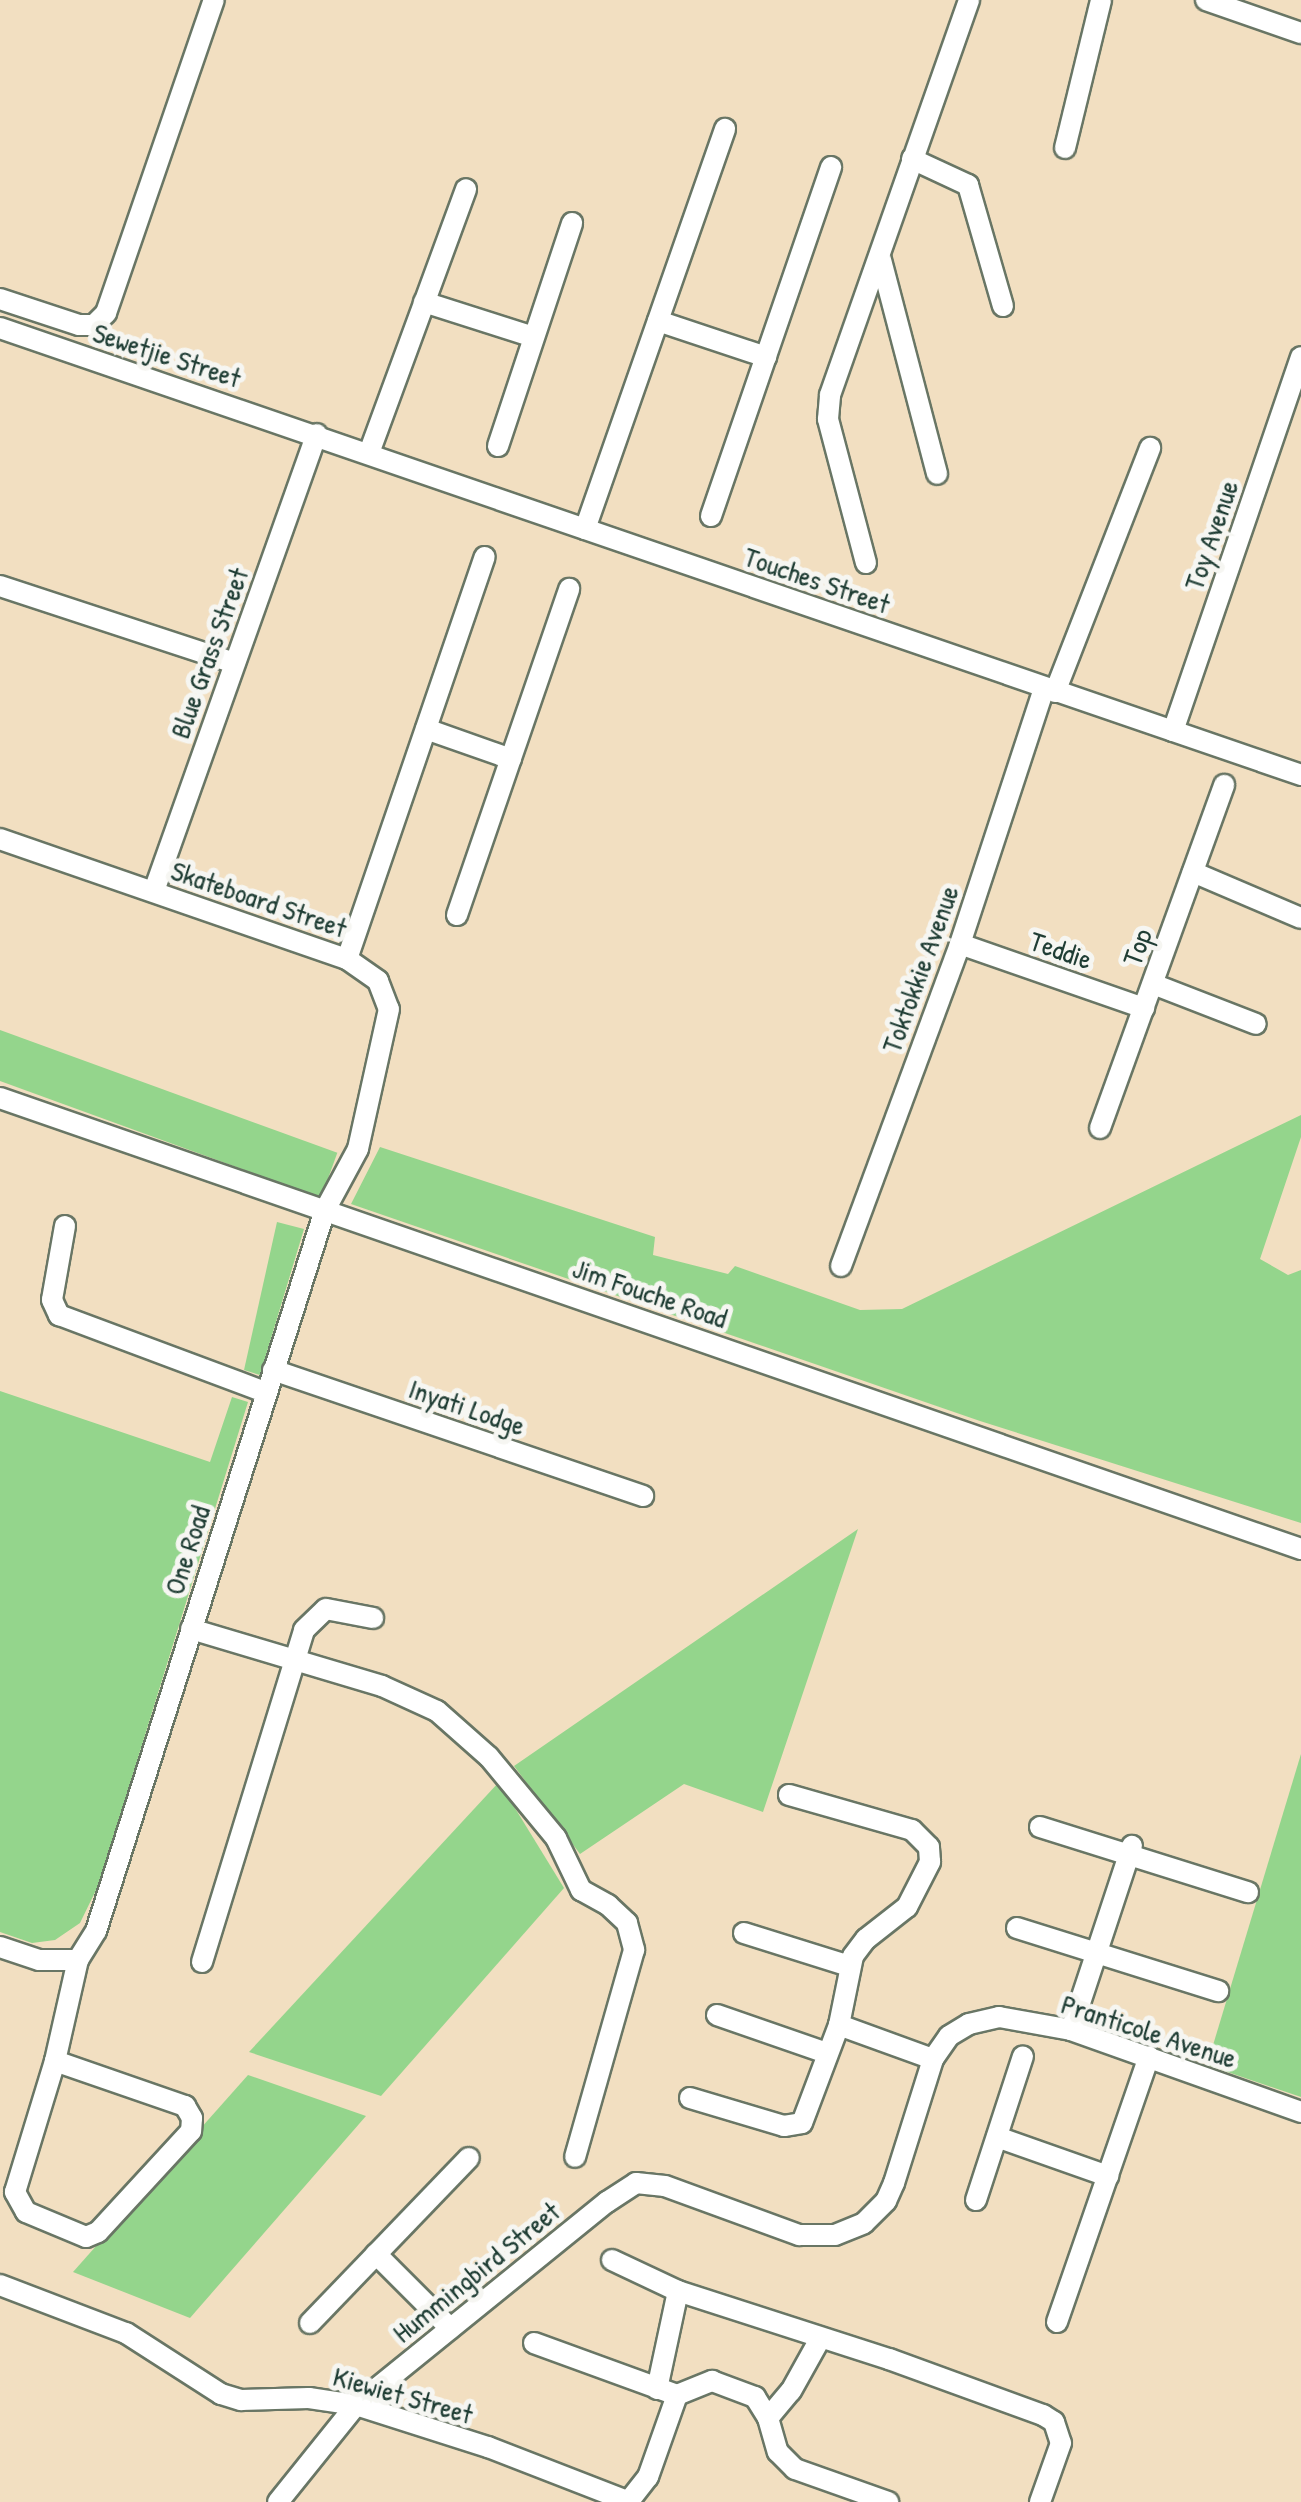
<!DOCTYPE html>
<style>
body{margin:0}
#map{position:relative;width:1301px;height:2502px;overflow:hidden;background:#f2dfc1;font-family:"Patrick Hand",sans-serif}
div>[style]{position:absolute}
.green>*{inset:0;background:#94d58c;transform-origin:0 0}
.roads{filter:drop-shadow(2px 0 #697665) drop-shadow(-2px 0 #697665) drop-shadow(0 2px #697665) drop-shadow(0 -2px #697665)}
.minor>*{height:20px;margin:-10px;padding:0 10px;transform-origin:10px;border-radius:10px;background:#fff}
span{translate:-50% -50%;white-space:nowrap;text-align:center;line-height:1.15;-webkit-text-stroke:10px #f6f6f2;paint-order:stroke}
.street-label{font-size:28px;color:#1f3d34}
</style>
<div id="map">
<div class="green">
<i style="left:0;top:1030px;width:359px;height:48px;rotate:20deg"></i>
<i style="clip-path:polygon(1301px 1115px,1301px 1137px,1260px 1259px,1288px 1275px,1301px 1270px,1301px 1523px,980px 1421px,351px 1204px,380px 1147px,655px 1237px,653px 1255px,728px 1274px,735px 1266px,860px 1310px,902px 1309px)"></i>
<i style="clip-path:polygon(277px 1222px,304px 1229px,260px 1375px,244px 1370px)"></i>
<i style="clip-path:polygon(0 1391px,210px 1462px,232px 1397px,248px 1402px,99px 1884px,80px 1923px,55px 1940px,32px 1943px,0 1932px)"></i>
<i style="clip-path:polygon(858px 1529px,763px 1812px,684px 1784px,580px 1854px,514px 1766px)"></i>
<i style="clip-path:polygon(1301px 1754px,1301px 2097px,1207px 2065px)"></i>
<i style="clip-path:polygon(499px 1782px,564px 1888px,381px 2096px,249px 2052px)"></i>
<i style="clip-path:polygon(248px 2075px,366px 2116px,190px 2318px,73px 2272px)"></i>
</div>
<div class="roads">
<div class="minor">
<i style="left:1206px;top:0;width:101px;rotate:19.2deg"></i>
<i style="left:1065px;top:148px;width:152px;rotate:-76.3deg"></i>
<i style="left:912px;top:159px;width:62px;rotate:24.9deg"></i>
<i style="left:968px;top:185px;width:126px;rotate:73.9deg"></i>
<i style="left:881px;top:260px;width:221px;rotate:75.3deg"></i>
<i style="left:0;top:299px;width:83px;rotate:18.2deg"></i>
<i style="left:79px;top:325px;width:15px"></i>
<i style="left:94px;top:325px;width:17px;rotate:-45deg"></i>
<i style="left:106px;top:313px;width:331px;rotate:-71deg"></i>
<i style="left:424px;top:302px;width:115px;rotate:17.7deg"></i>
<i style="left:658px;top:321px;width:114px;rotate:18.4deg"></i>
<i style="left:0;top:328px;width:1376px;rotate:18.96deg"></i>
<i style="left:498px;top:446px;width:235px;rotate:-71.6deg"></i>
<i style="left:369px;top:453px;width:281px;rotate:-69.8deg"></i>
<i style="left:711px;top:516px;width:369px;rotate:-71deg"></i>
<i style="left:585px;top:529px;width:424px;rotate:-70.7deg"></i>
<i style="left:866px;top:563px;width:149px;rotate:-104.8deg"></i>
<i style="left:828px;top:419px;width:24px;rotate:-85deg"></i>
<i style="left:830px;top:395px;width:419px;rotate:-70.6deg"></i>
<i style="left:0;top:586px;width:246px;rotate:18.2deg"></i>
<i style="left:1055px;top:692px;width:262px;rotate:-68.7deg"></i>
<i style="left:426px;top:729px;width:90px;rotate:19.4deg"></i>
<i style="left:1173px;top:731px;width:395px;rotate:-71.1deg"></i>
<i style="left:0;top:839px;width:367px;rotate:19.1deg"></i>
<i style="left:347px;top:959px;width:38px;rotate:35deg"></i>
<i style="left:378px;top:981px;width:30px;rotate:69deg"></i>
<i style="left:389px;top:1009px;width:143px;rotate:102.5deg"></i>
<i style="left:358px;top:1149px;width:69px;rotate:118.4deg"></i>
<i style="left:325px;top:1210px;width:756px;rotate:107.62deg"></i>
<i style="left:96px;top:1931px;width:34px;rotate:122deg"></i>
<i style="left:78px;top:1960px;width:39px;rotate:180deg"></i>
<i style="left:39px;top:1960px;width:41px;rotate:-161.6deg"></i>
<i style="left:1193px;top:872px;width:117px;rotate:23.1deg"></i>
<i style="left:154px;top:891px;width:485px;rotate:-70.4deg"></i>
<i style="left:457px;top:915px;width:345px;rotate:-71deg"></i>
<i style="left:960px;top:944px;width:195px;rotate:19.2deg"></i>
<i style="left:347px;top:959px;width:425px;rotate:-71.1deg"></i>
<i style="left:1153px;top:984px;width:110px;rotate:21.2deg"></i>
<i style="left:0;top:1098px;width:1377px;rotate:19.12deg"></i>
<i style="left:1100px;top:1128px;width:365px;rotate:-70.1deg"></i>
<i style="left:65px;top:1226px;width:75px;rotate:100deg"></i>
<i style="left:52px;top:1300px;width:17px;rotate:65deg"></i>
<i style="left:59px;top:1315px;width:220px;rotate:20.5deg"></i>
<i style="left:841px;top:1266px;width:343px;rotate:-69.7deg"></i>
<i style="left:960px;top:944px;width:269px;rotate:-71.8deg"></i>
<i style="left:273px;top:1370px;width:391px;rotate:18.8deg"></i>
<i style="left:191px;top:1629px;width:199px;rotate:16.6deg"></i>
<i style="left:382px;top:1686px;width:60px;rotate:24.4deg"></i>
<i style="left:437px;top:1711px;width:69px;rotate:41.5deg"></i>
<i style="left:489px;top:1757px;width:105px;rotate:50.4deg"></i>
<i style="left:556px;top:1838px;width:58px;rotate:64.3deg"></i>
<i style="left:581px;top:1890px;width:31px;rotate:29deg"></i>
<i style="left:608px;top:1905px;width:26px;rotate:43deg"></i>
<i style="left:627px;top:1923px;width:28px;rotate:75deg"></i>
<i style="left:634px;top:1950px;width:215px;rotate:105.9deg"></i>
<i style="left:1040px;top:1827px;width:218px;rotate:17.4deg"></i>
<i style="left:1017px;top:1928px;width:211px;rotate:17.4deg"></i>
<i style="left:744px;top:1933px;width:110px;rotate:17.4deg"></i>
<i style="left:202px;top:1962px;width:347px;rotate:-72.9deg"></i>
<i style="left:304px;top:1630px;width:30px;rotate:-44deg"></i>
<i style="left:326px;top:1609px;width:48px;rotate:10.8deg"></i>
<i style="left:717px;top:2015px;width:116px;rotate:19.1deg"></i>
<i style="left:839px;top:2025px;width:100px;rotate:19.9deg"></i>
<i style="left:1071px;top:2030px;width:194px;rotate:-71.7deg"></i>
<i style="left:55px;top:2061px;width:138px;rotate:19.1deg"></i>
<i style="left:185px;top:2106px;width:14px;rotate:60deg"></i>
<i style="left:192px;top:2118px;width:13px;rotate:94deg"></i>
<i style="left:191px;top:2131px;width:137px;rotate:132.6deg"></i>
<i style="left:98px;top:2232px;width:13px;rotate:157deg"></i>
<i style="left:86px;top:2237px;width:65px;rotate:-157.4deg"></i>
<i style="left:26px;top:2212px;width:23px;rotate:-119deg"></i>
<i style="left:15px;top:2192px;width:137px;rotate:-73deg"></i>
<i style="left:55px;top:2061px;width:104px;rotate:-77.2deg"></i>
<i style="left:690px;top:2098px;width:98px;rotate:16.6deg"></i>
<i style="left:784px;top:2126px;width:18px;rotate:-9deg"></i>
<i style="left:802px;top:2123px;width:105px;rotate:-69.3deg"></i>
<i style="left:839px;top:2025px;width:70px;rotate:-78.5deg"></i>
<i style="left:853px;top:1956px;width:21px;rotate:-53deg"></i>
<i style="left:866px;top:1939px;width:52px;rotate:-38deg"></i>
<i style="left:907px;top:1907px;width:51px;rotate:-62.9deg"></i>
<i style="left:930px;top:1862px;width:15px;rotate:-94deg"></i>
<i style="left:929px;top:1847px;width:24px;rotate:-135deg"></i>
<i style="left:912px;top:1830px;width:128px;rotate:-164.1deg"></i>
<i style="left:997px;top:2137px;width:118px;rotate:19.4deg"></i>
<i style="left:976px;top:2200px;width:151px;rotate:-71.9deg"></i>
<i style="left:376px;top:2254px;width:105px;rotate:45deg"></i>
<i style="left:612px;top:2260px;width:73px;rotate:25.2deg"></i>
<i style="left:678px;top:2291px;width:222px;rotate:17.9deg"></i>
<i style="left:889px;top:2359px;width:164px;rotate:20deg"></i>
<i style="left:1043px;top:2415px;width:13px;rotate:32deg"></i>
<i style="left:1054px;top:2422px;width:22px;rotate:72deg"></i>
<i style="left:1061px;top:2443px;width:63px;rotate:109.6deg"></i>
<i style="left:0;top:2285px;width:135px;rotate:20.9deg"></i>
<i style="left:126px;top:2333px;width:113px;rotate:32.7deg"></i>
<i style="left:221px;top:2394px;width:21px;rotate:17deg"></i>
<i style="left:241px;top:2400px;width:68px;rotate:-1.7deg"></i>
<i style="left:309px;top:2398px;width:48px;rotate:8.5deg"></i>
<i style="left:356px;top:2405px;width:139px;rotate:17.7deg"></i>
<i style="left:488px;top:2447px;width:152px;rotate:21.2deg"></i>
<i style="left:1057px;top:2322px;width:281px;rotate:-70.9deg"></i>
<i style="left:310px;top:2323px;width:229px;rotate:-46.1deg"></i>
<i style="left:534px;top:2343px;width:152px;rotate:20deg"></i>
<i style="left:657px;top:2389px;width:100px;rotate:-77.9deg"></i>
<i style="left:768px;top:2418px;width:35px;rotate:-50deg"></i>
<i style="left:791px;top:2391px;width:60px;rotate:-60.9deg"></i>
<i style="left:629px;top:2501px;width:31px;rotate:-52deg"></i>
<i style="left:648px;top:2477px;width:87px;rotate:-70.5deg"></i>
<i style="left:677px;top:2395px;width:38px;rotate:-22deg"></i>
<i style="left:712px;top:2381px;width:46px;rotate:20.4deg"></i>
<i style="left:755px;top:2397px;width:25px;rotate:58deg"></i>
<i style="left:768px;top:2418px;width:35px;rotate:74deg"></i>
<i style="left:778px;top:2452px;width:24px;rotate:45deg"></i>
<i style="left:795px;top:2469px;width:99px;rotate:19.5deg"></i>
<i style="left:278px;top:2502px;width:124px;rotate:-51.2deg"></i>
<i style="left:356px;top:2405px;width:323px;rotate:-39deg"></i>
<i style="left:607px;top:2202px;width:35px;rotate:-33deg"></i>
<i style="left:636px;top:2183px;width:29px;rotate:6deg"></i>
<i style="left:665px;top:2186px;width:143px;rotate:20.1deg"></i>
<i style="left:799px;top:2235px;width:36px"></i>
<i style="left:835px;top:2235px;width:31px;rotate:-22deg"></i>
<i style="left:864px;top:2223px;width:31px;rotate:-45deg"></i>
<i style="left:886px;top:2201px;width:20px;rotate:-66deg"></i>
<i style="left:894px;top:2183px;width:130px;rotate:-72.5deg"></i>
<i style="left:933px;top:2059px;width:28px;rotate:-55deg"></i>
<i style="left:949px;top:2036px;width:23px;rotate:-31deg"></i>
<i style="left:969px;top:2024px;width:31px;rotate:-13deg"></i>
<i style="left:999px;top:2017px;width:73px;rotate:10.2deg"></i>
<i style="left:1071px;top:2030px;width:244px;rotate:19.6deg"></i>
</div>
</div>
<div class="street-label">
<span style="left:167px;top:355px;rotate:18deg">Sewetjie Street</span>
<span style="left:1211px;top:535px;rotate:-71deg">Toy Avenue</span>
<span style="left:817px;top:580px;rotate:19deg">Touches Street</span>
<span style="left:209px;top:653px;rotate:-70deg">Blue Grass Street</span>
<span style="left:259px;top:899px;rotate:19deg">Skateboard Street</span>
<span style="left:1137px;top:947px;rotate:-70deg">Top</span>
<span style="left:1061px;top:950px;rotate:19deg">Teddie</span>
<span style="left:920px;top:969px;rotate:-70deg">Toktokkie Avenue</span>
<span style="left:650px;top:1293px;rotate:19deg">Jim Fouche Road</span>
<span style="left:467px;top:1407px;rotate:19deg">Inyati Lodge</span>
<span style="left:187px;top:1550px;rotate:-72deg">One Road</span>
<span style="left:1149px;top:2031px;rotate:18deg">Pranticole Avenue</span>
<span style="left:476px;top:2272px;rotate:-39deg">Hummingbird Street</span>
<span style="left:403px;top:2395px;rotate:16deg">Kiewiet Street</span>
</div>
</div>
